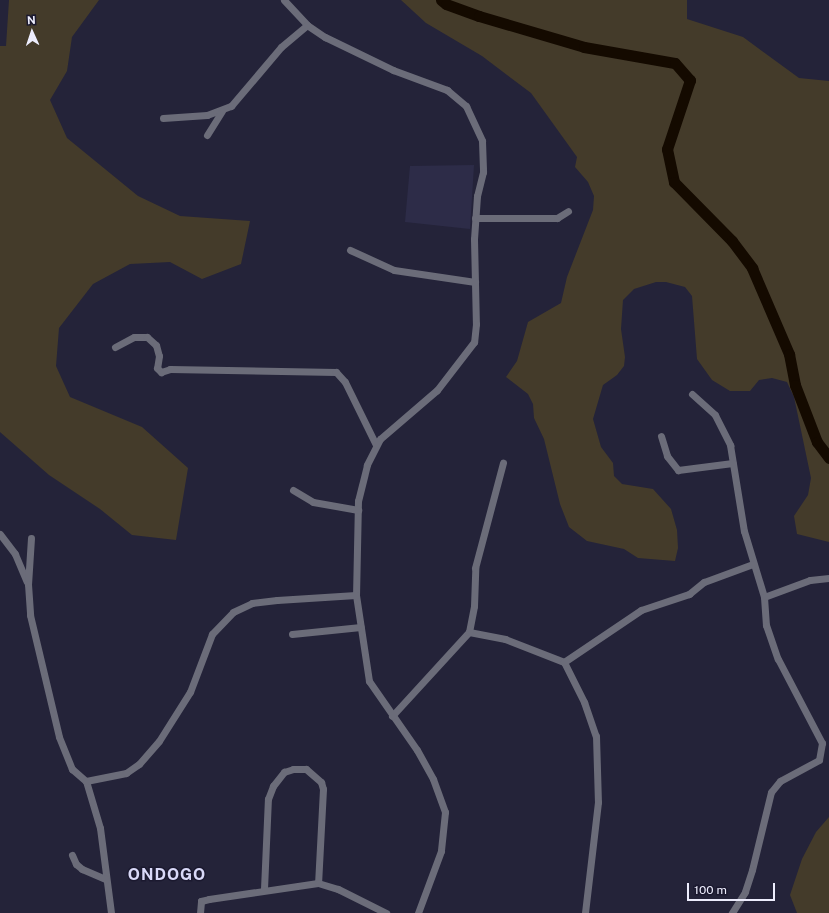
<!DOCTYPE html>
<style>
body{margin:0}
#map{position:relative;width:829px;height:913px;overflow:hidden;background:#242339;font-family:"Public Sans",sans-serif}
div>[style]{position:absolute}
.built>*{inset:0;background:#2d2c48}
.green>*{inset:0;background:#443b2a}
.river>*{height:11px;margin:-5.5px;padding:0 5.5px;transform-origin:5.5px;border-radius:5.5px;background:#140a00}
.street>*{height:7px;margin:-3.5px;padding:0 3.5px;transform-origin:3.5px;border-radius:3.5px;background:#6b6c79}
span{translate:-50% -50%;white-space:nowrap;text-align:center;line-height:1.15;-webkit-text-stroke:3px #1b192f;paint-order:stroke}
.district-label{font-size:16px;color:#d9d9f8;font-weight:700;letter-spacing:1px}
.north{position:absolute;left:12px;top:12px;width:40px;height:40px;-webkit-text-stroke:3px #1b192f;paint-order:stroke;rotate:357deg;font-size:11px;font-weight:700;line-height:16px;text-align:center;color:#ededfd}
.north::after{content:'';display:block;margin:auto;width:14px;height:18px;background:#ededfd;clip-path:polygon(50% 0,100% 100%,50% 72%,0 100%)}
.scale{position:absolute;left:687px;top:883px;width:88px;height:18px;box-sizing:border-box;border:2px solid #ededfd;border-top:0;padding-left:5px;font-size:12px;line-height:14px;white-space:nowrap;color:#ededfd;-webkit-text-stroke:3px #1b192f;paint-order:stroke}
</style>
<div id="map">
<div class="built">
<i style="clip-path:polygon(474px 165px,470px 229px,405px 222px,410px 166px)"></i>
</div>
<div class="green">
<i style="clip-path:polygon(9px 0,99px 0,72px 37px,67px 71px,50px 100px,67px 138px,138px 196px,180px 216px,250px 221px,241px 264px,202px 279px,170px 262px,130px 264px,93px 284px,59px 328px,56px 366px,70px 397px,142px 427px,188px 468px,176px 540px,132px 535px,100px 509px,49px 475px,0 432px,0 46px,6px 46px)"></i>
<i style="clip-path:polygon(401px 0,687px 0,687px 19px,743px 37px,799px 78px,829px 81px,829px 542px,797px 534px,794px 516px,808px 495px,811px 478px,794px 397px,787px 382px,772px 378px,759px 380px,750px 391px,730px 391px,712px 380px,697px 359px,692px 296px,685px 287px,666px 282px,656px 282px,634px 289px,623px 300px,621px 329px,625px 357px,624px 366px,617px 375px,603px 385px,593px 419px,601px 447px,613px 463px,614px 476px,622px 484px,653px 489px,671px 509px,677px 530px,678px 548px,675px 561px,638px 558px,624px 549px,587px 541px,569px 527px,560px 504px,544px 439px,534px 418px,533px 404px,528px 394px,506px 377px,517px 361px,528px 322px,561px 303px,567px 277px,593px 210px,594px 196px,588px 182px,575px 167px,577px 157px,531px 93px,482px 56px,426px 23px)"></i>
<i style="clip-path:polygon(829px 817px,829px 913px,797px 913px,790px 895px,802px 859px,816px 832px)"></i>
</div>
<div class="river">
<i style="left:441px;top:0;width:6px;rotate:39deg"></i>
<i style="left:446px;top:4px;width:35px;rotate:20deg"></i>
<i style="left:479px;top:16px;width:109px;rotate:16.4deg"></i>
<i style="left:584px;top:47px;width:92px;rotate:10deg"></i>
<i style="left:675px;top:63px;width:23px;rotate:49deg"></i>
<i style="left:690px;top:80px;width:73px;rotate:108.4deg"></i>
<i style="left:667px;top:149px;width:34px;rotate:78deg"></i>
<i style="left:674px;top:182px;width:83px;rotate:45.5deg"></i>
<i style="left:732px;top:241px;width:34px;rotate:53deg"></i>
<i style="left:752px;top:268px;width:94px;rotate:66.7deg"></i>
<i style="left:789px;top:354px;width:32px;rotate:79deg"></i>
<i style="left:795px;top:385px;width:61px;rotate:68.9deg"></i>
<i style="left:817px;top:442px;width:20px;rotate:53deg"></i>
</div>
<div class="street">
<i style="left:284px;top:0;width:34px;rotate:47deg"></i>
<i style="left:307px;top:25px;width:22px;rotate:34deg"></i>
<i style="left:325px;top:37px;width:76px;rotate:25.9deg"></i>
<i style="left:393px;top:70px;width:58px;rotate:20.3deg"></i>
<i style="left:447px;top:90px;width:25px;rotate:40deg"></i>
<i style="left:466px;top:106px;width:38px;rotate:65deg"></i>
<i style="left:482px;top:141px;width:31px;rotate:88deg"></i>
<i style="left:483px;top:172px;width:25px;rotate:104deg"></i>
<i style="left:477px;top:196px;width:43px;rotate:94deg"></i>
<i style="left:474px;top:239px;width:85px;rotate:88.7deg"></i>
<i style="left:476px;top:324px;width:18px;rotate:96deg"></i>
<i style="left:474px;top:342px;width:61px;rotate:127.6deg"></i>
<i style="left:437px;top:390px;width:75px;rotate:139.3deg"></i>
<i style="left:380px;top:439px;width:29px;rotate:117deg"></i>
<i style="left:367px;top:465px;width:37px;rotate:104deg"></i>
<i style="left:358px;top:501px;width:94px;rotate:91.2deg"></i>
<i style="left:356px;top:595px;width:87px;rotate:81.4deg"></i>
<i style="left:369px;top:681px;width:84px;rotate:55.2deg"></i>
<i style="left:417px;top:750px;width:33px;rotate:61deg"></i>
<i style="left:433px;top:779px;width:35px;rotate:70deg"></i>
<i style="left:445px;top:812px;width:39px;rotate:96deg"></i>
<i style="left:441px;top:851px;width:66px;rotate:110.4deg"></i>
<i style="left:163px;top:118px;width:44px;rotate:-3.9deg"></i>
<i style="left:207px;top:115px;width:26px;rotate:-21deg"></i>
<i style="left:231px;top:106px;width:77px;rotate:-49.7deg"></i>
<i style="left:281px;top:47px;width:34px;rotate:-40deg"></i>
<i style="left:207px;top:135px;width:28px;rotate:-58deg"></i>
<i style="left:475px;top:218px;width:82px"></i>
<i style="left:557px;top:218px;width:13px;rotate:-32deg"></i>
<i style="left:350px;top:250px;width:48px;rotate:24.4deg"></i>
<i style="left:394px;top:270px;width:82px;rotate:8.4deg"></i>
<i style="left:115px;top:347px;width:21px;rotate:-28deg"></i>
<i style="left:134px;top:337px;width:13px"></i>
<i style="left:147px;top:337px;width:12px;rotate:42deg"></i>
<i style="left:156px;top:345px;width:11px;rotate:75deg"></i>
<i style="left:159px;top:356px;width:12px;rotate:99deg"></i>
<i style="left:157px;top:368px;width:6px;rotate:45deg"></i>
<i style="left:161px;top:372px;width:9px;rotate:-18deg"></i>
<i style="left:170px;top:369px;width:166px;rotate:1deg"></i>
<i style="left:336px;top:372px;width:13px;rotate:48deg"></i>
<i style="left:345px;top:382px;width:70px;rotate:63.8deg"></i>
<i style="left:692px;top:394px;width:31px;rotate:42deg"></i>
<i style="left:715px;top:415px;width:34px;rotate:63deg"></i>
<i style="left:730px;top:445px;width:87px;rotate:80.8deg"></i>
<i style="left:744px;top:531px;width:69px;rotate:73.1deg"></i>
<i style="left:764px;top:597px;width:28px;rotate:86deg"></i>
<i style="left:766px;top:625px;width:36px;rotate:71deg"></i>
<i style="left:778px;top:659px;width:95px;rotate:62.4deg"></i>
<i style="left:822px;top:743px;width:17px;rotate:100deg"></i>
<i style="left:819px;top:760px;width:44px;rotate:151.7deg"></i>
<i style="left:780px;top:781px;width:14px;rotate:129deg"></i>
<i style="left:771px;top:792px;width:80px;rotate:103.7deg"></i>
<i style="left:752px;top:870px;width:23px;rotate:108deg"></i>
<i style="left:745px;top:892px;width:25px;rotate:122deg"></i>
<i style="left:661px;top:436px;width:21px;rotate:73deg"></i>
<i style="left:667px;top:456px;width:18px;rotate:52deg"></i>
<i style="left:678px;top:470px;width:55px;rotate:-7.3deg"></i>
<i style="left:293px;top:490px;width:23px;rotate:31deg"></i>
<i style="left:313px;top:502px;width:46px;rotate:10.1deg"></i>
<i style="left:0;top:534px;width:25px;rotate:53deg"></i>
<i style="left:15px;top:554px;width:30px;rotate:67deg"></i>
<i style="left:31px;top:538px;width:46px;rotate:93.7deg"></i>
<i style="left:28px;top:584px;width:31px;rotate:86deg"></i>
<i style="left:30px;top:615px;width:125px;rotate:76.6deg"></i>
<i style="left:59px;top:737px;width:35px;rotate:68deg"></i>
<i style="left:72px;top:769px;width:18px;rotate:41deg"></i>
<i style="left:86px;top:781px;width:49px;rotate:73.4deg"></i>
<i style="left:100px;top:828px;width:86px;rotate:82.6deg"></i>
<i style="left:764px;top:597px;width:49px;rotate:-20.3deg"></i>
<i style="left:810px;top:580px;width:19px;rotate:-6deg"></i>
<i style="left:469px;top:632px;width:37px;rotate:11deg"></i>
<i style="left:505px;top:639px;width:63px;rotate:21.3deg"></i>
<i style="left:564px;top:662px;width:45px;rotate:63.4deg"></i>
<i style="left:584px;top:702px;width:36px;rotate:71deg"></i>
<i style="left:596px;top:736px;width:66px;rotate:88.3deg"></i>
<i style="left:598px;top:802px;width:112px;rotate:96.7deg"></i>
<i style="left:292px;top:634px;width:69px;rotate:-5.8deg"></i>
<i style="left:564px;top:662px;width:93px;rotate:-34deg"></i>
<i style="left:641px;top:610px;width:51px;rotate:-18.4deg"></i>
<i style="left:689px;top:594px;width:19px;rotate:-39deg"></i>
<i style="left:704px;top:582px;width:52px;rotate:-20.2deg"></i>
<i style="left:392px;top:716px;width:114px;rotate:-47.5deg"></i>
<i style="left:469px;top:632px;width:26px;rotate:-79deg"></i>
<i style="left:474px;top:606px;width:38px;rotate:-88deg"></i>
<i style="left:475px;top:568px;width:109px;rotate:-75.1deg"></i>
<i style="left:86px;top:781px;width:41px;rotate:-11.3deg"></i>
<i style="left:126px;top:773px;width:16px;rotate:-35deg"></i>
<i style="left:139px;top:764px;width:30px;rotate:-49deg"></i>
<i style="left:159px;top:741px;width:58px;rotate:-57.7deg"></i>
<i style="left:190px;top:692px;width:62px;rotate:-69.2deg"></i>
<i style="left:212px;top:634px;width:30px;rotate:-46deg"></i>
<i style="left:233px;top:612px;width:21px;rotate:-25deg"></i>
<i style="left:252px;top:603px;width:25px;rotate:-7deg"></i>
<i style="left:277px;top:600px;width:79px;rotate:-3.6deg"></i>
<i style="left:72px;top:855px;width:10px;rotate:66deg"></i>
<i style="left:76px;top:864px;width:8px;rotate:40deg"></i>
<i style="left:82px;top:869px;width:26px;rotate:23deg"></i>
<i style="left:264px;top:889px;width:90px;rotate:-87.5deg"></i>
<i style="left:268px;top:799px;width:14px;rotate:-69deg"></i>
<i style="left:273px;top:786px;width:18px;rotate:-52deg"></i>
<i style="left:284px;top:772px;width:9px;rotate:-18deg"></i>
<i style="left:293px;top:769px;width:13px"></i>
<i style="left:306px;top:769px;width:20px;rotate:41deg"></i>
<i style="left:321px;top:782px;width:7px;rotate:74deg"></i>
<i style="left:323px;top:789px;width:94px;rotate:93deg"></i>
<i style="left:200px;top:913px;width:12px;rotate:-85deg"></i>
<i style="left:201px;top:901px;width:8px;rotate:-14deg"></i>
<i style="left:209px;top:899px;width:110px;rotate:-8.4deg"></i>
<i style="left:318px;top:883px;width:21px;rotate:17deg"></i>
<i style="left:338px;top:889px;width:54px;rotate:26.6deg"></i>
</div>
<div class="district-label">
<span style="left:167px;top:875px">ONDOGO</span>
</div>
<div class="north">N</div>
<div class="scale">100 m</div>
</div>
